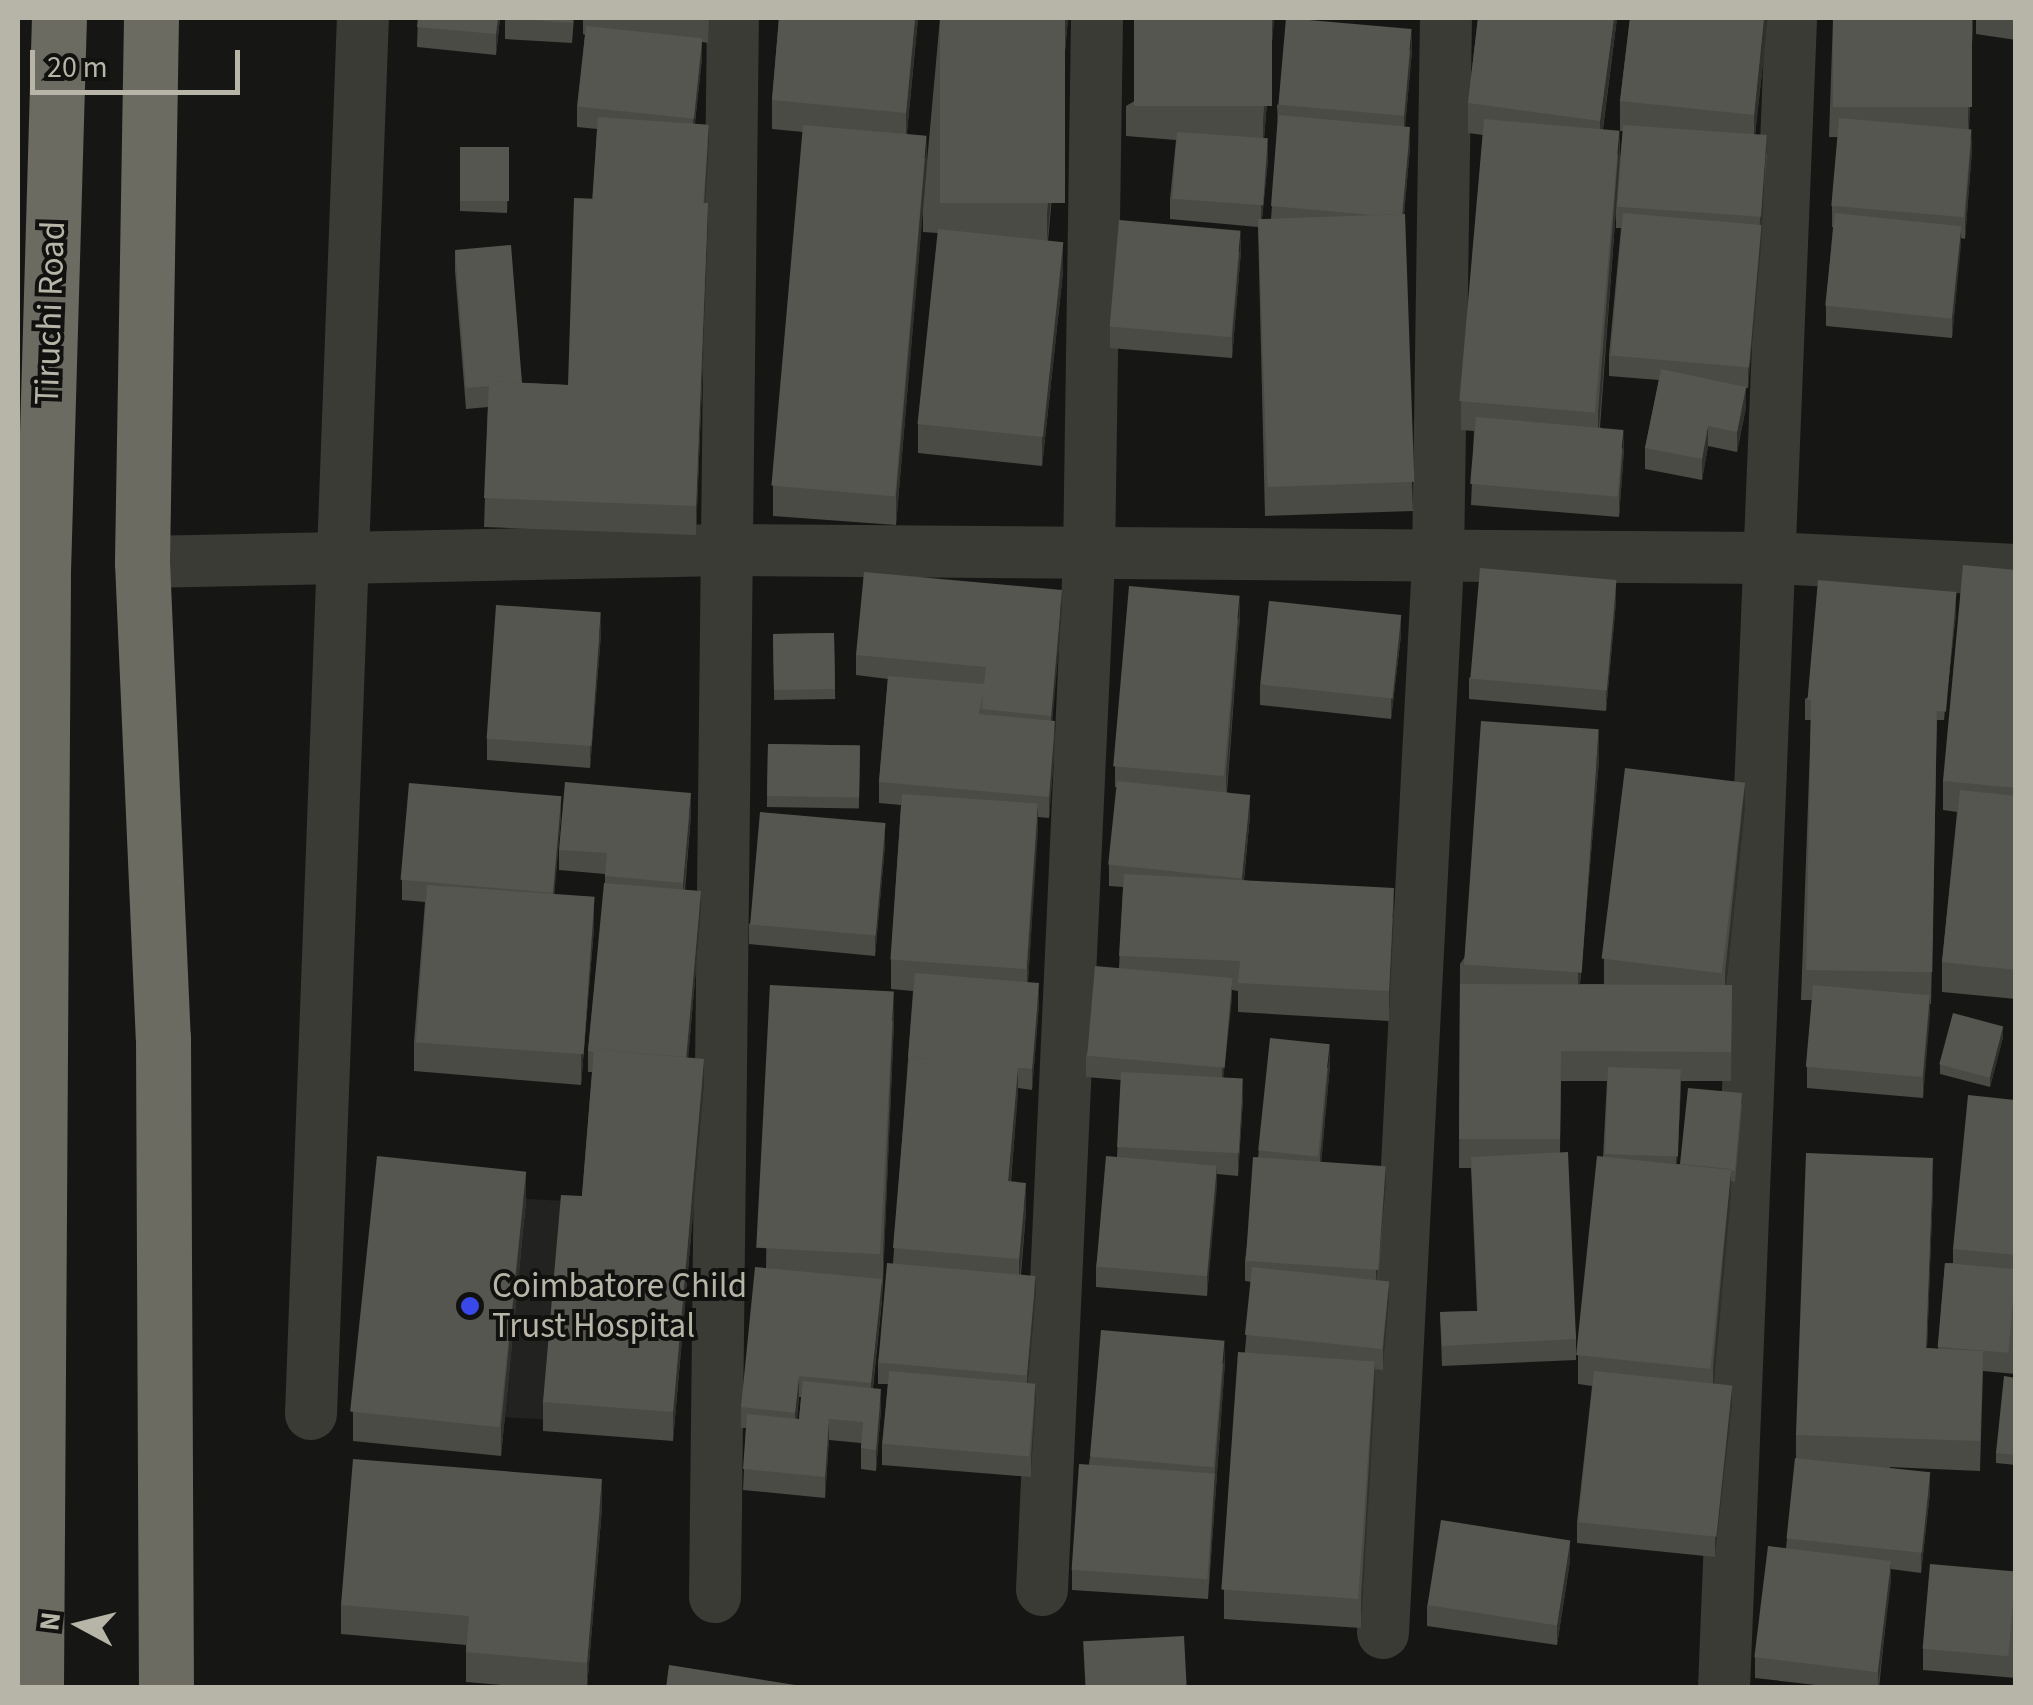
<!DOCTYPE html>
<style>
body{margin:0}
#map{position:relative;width:2033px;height:1705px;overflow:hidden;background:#161614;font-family:"Source Sans 3",sans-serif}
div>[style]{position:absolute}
.built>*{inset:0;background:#222320;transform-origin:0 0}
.street>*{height:52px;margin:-26px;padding:0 26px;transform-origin:26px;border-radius:26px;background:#3a3b35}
.highway>*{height:55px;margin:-27.5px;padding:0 27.5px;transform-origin:27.5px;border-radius:27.5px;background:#6c6b62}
.wall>*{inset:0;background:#4a4b45;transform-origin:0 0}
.shaded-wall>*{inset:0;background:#30312d}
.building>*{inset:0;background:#565650;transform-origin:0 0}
.dots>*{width:28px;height:28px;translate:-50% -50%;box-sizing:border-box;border:5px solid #11110f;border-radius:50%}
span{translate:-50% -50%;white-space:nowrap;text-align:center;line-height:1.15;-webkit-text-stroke:8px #11110f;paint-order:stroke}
.street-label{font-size:35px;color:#b6b5a7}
.poi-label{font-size:35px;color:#b6b5a7}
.left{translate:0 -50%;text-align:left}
.frame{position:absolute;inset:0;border:20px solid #b6b5a7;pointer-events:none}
.north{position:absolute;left:30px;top:1575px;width:100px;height:100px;-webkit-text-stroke:8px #11110f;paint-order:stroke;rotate:277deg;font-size:28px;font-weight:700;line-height:40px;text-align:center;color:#b6b5a7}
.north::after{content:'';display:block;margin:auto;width:35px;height:45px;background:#b6b5a7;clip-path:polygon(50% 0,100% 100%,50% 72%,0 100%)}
.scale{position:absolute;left:30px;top:50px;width:210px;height:45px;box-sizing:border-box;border:5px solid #b6b5a7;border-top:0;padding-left:12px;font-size:30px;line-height:35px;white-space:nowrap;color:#b6b5a7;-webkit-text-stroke:8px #11110f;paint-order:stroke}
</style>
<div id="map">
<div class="built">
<i style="left:392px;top:1192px;width:169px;height:219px;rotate:3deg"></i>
</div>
<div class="street">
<i style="left:142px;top:562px;width:581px;rotate:-1.18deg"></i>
<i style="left:723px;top:550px;width:1048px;rotate:0.44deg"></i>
<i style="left:1771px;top:558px;width:245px;rotate:2.8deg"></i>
<i style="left:311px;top:1414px;width:1397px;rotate:-87.87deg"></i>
<i style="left:1042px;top:1590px;width:1033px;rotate:-87.39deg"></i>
<i style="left:1089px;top:558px;width:540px;rotate:-89.15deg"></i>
<i style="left:715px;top:1597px;width:1579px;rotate:-89.35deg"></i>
<i style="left:1383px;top:1633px;width:1073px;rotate:-87.06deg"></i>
<i style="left:1438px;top:561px;width:543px;rotate:-89.16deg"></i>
<i style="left:1724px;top:1688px;width:1671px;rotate:-87.7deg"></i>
</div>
<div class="highway">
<i style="left:151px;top:18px;width:544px;rotate:90.95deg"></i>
<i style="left:142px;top:562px;width:476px;rotate:87.5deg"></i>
<i style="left:163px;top:1038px;width:650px;rotate:89.74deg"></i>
<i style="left:36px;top:1688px;width:1116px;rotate:-89.64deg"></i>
<i style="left:43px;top:572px;width:554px;rotate:-88.35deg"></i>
</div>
<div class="wall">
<i style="clip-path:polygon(418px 18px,500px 18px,496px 55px,417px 47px)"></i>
<i style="clip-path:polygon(505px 18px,574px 18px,572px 43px,505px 39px)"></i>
<i style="clip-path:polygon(583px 18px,709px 18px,708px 43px,702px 42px,702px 58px,695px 123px,709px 144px,705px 203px,708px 233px,696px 535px,484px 527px,488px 407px,466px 409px,455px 271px,455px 250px,522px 383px,568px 385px,593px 199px,597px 129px,577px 127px,577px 106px,585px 35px,583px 34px)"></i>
<i style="clip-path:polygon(779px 18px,918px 18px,907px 133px,927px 162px,940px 18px,1068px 18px,1048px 241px,1063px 272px,1042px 466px,918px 453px,918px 424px,938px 233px,923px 232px,923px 207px,896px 525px,773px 516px,773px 486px,803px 132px,772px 129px,772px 100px)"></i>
<i style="clip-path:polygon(1274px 18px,1264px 139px,1268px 160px,1262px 219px,1271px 219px,1278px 125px,1277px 105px,1412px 50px,1405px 126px,1410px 147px,1404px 214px,1413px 511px,1265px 516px,1258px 227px,1170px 219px,1170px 199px,1176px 140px,1126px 136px,1126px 106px)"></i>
<i style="clip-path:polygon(1478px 18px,1617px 18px,1603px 129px,1620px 159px,1623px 131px,1620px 131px,1620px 101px,1630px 18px,1768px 18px,1755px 134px,1767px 156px,1748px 388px,1746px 388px,1746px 407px,1737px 452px,1708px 446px,1702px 480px,1645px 469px,1645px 448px,1659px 380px,1609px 376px,1609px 355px,1621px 228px,1616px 228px,1616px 208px,1600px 427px,1624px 450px,1619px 517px,1471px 505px,1474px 431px,1461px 430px,1461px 401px,1483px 135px,1468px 133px,1468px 103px)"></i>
<i style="clip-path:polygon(1833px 18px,1973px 18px,1969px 129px,1972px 150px,1965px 239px,1961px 238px,1952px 338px,1826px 326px,1826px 306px,1833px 227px,1832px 227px,1832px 206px,1838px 137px,1829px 137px)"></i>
<i style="clip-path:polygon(1976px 18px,2016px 18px,2016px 40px,1976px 34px)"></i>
<i style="clip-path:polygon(509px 147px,507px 213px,460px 211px,460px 201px)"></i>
<i style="clip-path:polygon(1241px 251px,1232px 358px,1110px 348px,1110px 327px)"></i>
<i style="clip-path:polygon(2016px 570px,2016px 999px,1942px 992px,1942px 962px,1957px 812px,1943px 810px,1943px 781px)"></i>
<i style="clip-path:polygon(1616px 602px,1606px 711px,1469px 699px,1469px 678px)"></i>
<i style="clip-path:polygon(1062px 611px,1052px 720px,1055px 741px,1049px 818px,1038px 817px,1028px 982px,1039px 1004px,1032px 1090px,1018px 1088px,1011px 1182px,1026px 1212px,1021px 1274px,1036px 1296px,1028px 1383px,1036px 1404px,1031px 1477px,882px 1465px,882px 1444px,888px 1384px,878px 1384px,878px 1363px,893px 1263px,913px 991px,891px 989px,891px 960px,901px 805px,879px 803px,879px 782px,888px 679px,856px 675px,856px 655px)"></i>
<i style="clip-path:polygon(1956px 614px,1944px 720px,1937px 720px,1931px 1004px,1930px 1004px,1923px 1098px,1807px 1088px,1807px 1067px,1812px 1000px,1801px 1000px,1811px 720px,1805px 720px,1805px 699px)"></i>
<i style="clip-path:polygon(1240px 616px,1227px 792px,1250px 815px,1244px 880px,1394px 918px,1389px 1021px,1238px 1012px,1238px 991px,1232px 990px,1223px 1077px,1243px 1099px,1238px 1176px,1217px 1174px,1207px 1296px,1096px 1287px,1096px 1267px,1117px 1157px,1121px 1080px,1086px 1077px,1086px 1056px,1119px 968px,1123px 887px,1109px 886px,1109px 865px,1117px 787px,1115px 787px,1115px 766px)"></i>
<i style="left:834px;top:633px;width:66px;height:61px;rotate:89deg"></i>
<i style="clip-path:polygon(601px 634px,590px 768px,487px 760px,487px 739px)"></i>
<i style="clip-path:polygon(1401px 635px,1391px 719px,1260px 705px,1260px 685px)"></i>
<i style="left:768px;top:744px;width:92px;height:63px;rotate:1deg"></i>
<i style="clip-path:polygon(1599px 760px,1580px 984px,1604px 984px,1604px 959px,1745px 811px,1727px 985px,1732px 985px,1731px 1081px,1681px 1081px,1677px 1164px,1680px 1164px,1742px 1104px,1735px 1182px,1731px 1181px,1731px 1198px,1714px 1384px,1732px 1407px,1715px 1557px,1577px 1543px,1577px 1522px,1592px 1386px,1578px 1384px,1578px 1355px,1603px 1157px,1607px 1081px,1561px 1081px,1560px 1152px,1576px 1339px,1576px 1360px,1442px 1366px,1440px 1312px,1477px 1311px,1471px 1168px,1459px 1168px,1460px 964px)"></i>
<i style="clip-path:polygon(691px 814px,685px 890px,701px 912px,688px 1058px,704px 1088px,673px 1441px,543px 1431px,543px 1402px,582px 1196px,592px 1072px,588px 1072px,588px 1051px,605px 883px,605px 874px,559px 870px,559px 850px)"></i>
<i style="clip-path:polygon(561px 816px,554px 895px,594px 928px,581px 1085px,414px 1071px,414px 1042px,425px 902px,402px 900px,402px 880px)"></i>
<i style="clip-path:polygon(885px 845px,875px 956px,749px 944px,749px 924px)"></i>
<i style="clip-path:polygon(evenodd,770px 985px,894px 1021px,882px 1300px,873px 1388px,881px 1409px,876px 1471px,861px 1469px,861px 1443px,829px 1440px,825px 1498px,743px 1490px,746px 1428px,741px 1428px,741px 1407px,766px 1268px,770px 985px,799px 1397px,801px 1397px,799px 1419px,797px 1419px,799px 1397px)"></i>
<i style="clip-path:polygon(2003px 1037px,1990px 1087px,1940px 1074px,1940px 1064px)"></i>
<i style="clip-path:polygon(1330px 1065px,1321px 1162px,1386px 1188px,1378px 1280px,1389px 1301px,1383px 1370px,1375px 1369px,1361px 1628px,1224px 1619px,1224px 1590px,1251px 1282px,1245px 1281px,1245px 1261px,1259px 1150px)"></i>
<i style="clip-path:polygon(2016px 1089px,2016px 1374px,1983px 1371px,1980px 1471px,1889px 1467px,1930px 1492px,1921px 1573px,1891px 1569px,1879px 1688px,1842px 1688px,1755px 1678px,1755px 1657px,1786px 1548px,1796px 1458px,1796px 1435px,1933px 1187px,1927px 1348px,1938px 1349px,1945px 1263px,1953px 1263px,1953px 1249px,2015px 1100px)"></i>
<i style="clip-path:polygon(526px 1200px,501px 1456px,353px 1441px,353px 1412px)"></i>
<i style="clip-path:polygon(1225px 1362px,1208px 1599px,1072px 1590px,1072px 1570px,1090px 1457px)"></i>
<i style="clip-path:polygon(2016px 1378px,2016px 1465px,1996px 1463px,1996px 1453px)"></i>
<i style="clip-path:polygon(602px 1508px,587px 1688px,535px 1688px,466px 1682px,466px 1645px,341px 1634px,341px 1605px)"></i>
<i style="clip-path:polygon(1570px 1561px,1557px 1645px,1427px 1626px,1427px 1605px)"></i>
<i style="clip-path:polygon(2016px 1572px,2016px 1678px,1923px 1670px,1923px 1649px)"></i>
</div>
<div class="shaded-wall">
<i style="clip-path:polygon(498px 18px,500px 18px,496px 55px,496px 34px)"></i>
<i style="clip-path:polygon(915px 18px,918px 18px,906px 142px,906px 113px)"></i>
<i style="clip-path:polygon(1065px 18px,1068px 18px,1047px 243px,1047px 214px)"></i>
<i style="clip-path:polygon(1272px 18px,1274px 18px,1263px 149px,1263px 120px)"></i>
<i style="clip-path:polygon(1614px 18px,1617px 18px,1600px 150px,1600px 121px)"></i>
<i style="clip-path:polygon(1764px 18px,1768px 18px,1754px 145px,1754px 115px)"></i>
<i style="clip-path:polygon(1972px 18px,1973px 18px,1968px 142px,1968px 113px)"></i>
<i style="clip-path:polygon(1412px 29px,1412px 50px,1404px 139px,1404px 118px)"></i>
<i style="clip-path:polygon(702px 38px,702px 58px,693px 139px,693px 118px)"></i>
<i style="clip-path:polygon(709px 124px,709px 144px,704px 226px,704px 206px)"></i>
<i style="clip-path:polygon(1410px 127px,1410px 147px,1402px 239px,1402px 218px)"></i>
<i style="clip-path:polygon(1972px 129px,1972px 150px,1965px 239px,1965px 218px)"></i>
<i style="clip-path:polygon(1620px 130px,1620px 159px,1598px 441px,1598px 412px)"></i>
<i style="clip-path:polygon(927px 135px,927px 164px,896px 525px,896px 496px)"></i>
<i style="clip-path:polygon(1767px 135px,1761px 247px,1748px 388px,1748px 367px)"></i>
<i style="clip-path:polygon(1268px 139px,1268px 160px,1261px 227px,1261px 206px)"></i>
<i style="clip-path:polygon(708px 203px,708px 233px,696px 535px,696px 506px)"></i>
<i style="clip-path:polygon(1961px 226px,1961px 246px,1952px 338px,1952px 318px)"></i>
<i style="clip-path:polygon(1241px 230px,1241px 251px,1232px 358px,1232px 337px)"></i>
<i style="clip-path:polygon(1063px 242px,1063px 272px,1042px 466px,1042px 437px)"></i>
<i style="clip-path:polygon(1746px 387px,1746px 407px,1737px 452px,1737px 432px)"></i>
<i style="clip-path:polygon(1708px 426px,1708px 446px,1702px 480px,1702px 459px)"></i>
<i style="clip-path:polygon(1624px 429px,1624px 450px,1619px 517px,1619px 497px)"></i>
<i style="clip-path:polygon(1616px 581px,1616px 602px,1606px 711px,1606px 690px)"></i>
<i style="clip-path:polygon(1062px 590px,1062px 611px,1051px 736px,1051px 716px)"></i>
<i style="clip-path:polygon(1956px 593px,1956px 614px,1944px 720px,1944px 700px)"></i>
<i style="clip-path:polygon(1240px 595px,1240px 616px,1226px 796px,1226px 775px)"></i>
<i style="clip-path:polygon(601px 613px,601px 634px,590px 768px,590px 748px)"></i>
<i style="clip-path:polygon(1401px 615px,1401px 635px,1391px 719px,1391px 699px)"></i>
<i style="clip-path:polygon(1055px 721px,1055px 741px,1049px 818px,1049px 797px)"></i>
<i style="clip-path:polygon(1599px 730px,1599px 760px,1578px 1004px,1578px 974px)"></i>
<i style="clip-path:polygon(1745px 782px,1745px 811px,1725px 1002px,1725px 973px)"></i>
<i style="clip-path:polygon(691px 793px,691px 814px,683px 904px,683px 883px)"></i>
<i style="clip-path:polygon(1250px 794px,1250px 815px,1242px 898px,1242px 877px)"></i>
<i style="clip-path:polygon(561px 796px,561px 816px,553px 912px,553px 891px)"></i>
<i style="clip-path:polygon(1038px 803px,1038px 832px,1027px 997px,1027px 968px)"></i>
<i style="clip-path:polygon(885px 824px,885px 845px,875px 956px,875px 936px)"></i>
<i style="clip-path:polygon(1394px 888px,1394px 918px,1389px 1021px,1389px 991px)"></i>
<i style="clip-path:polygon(701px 891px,701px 912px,686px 1082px,686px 1061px)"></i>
<i style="clip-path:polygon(594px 898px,594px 928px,581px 1085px,581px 1055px)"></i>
<i style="clip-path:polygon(1232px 979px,1232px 1000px,1222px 1090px,1222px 1069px)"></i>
<i style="clip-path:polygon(1039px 983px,1039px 1004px,1032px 1090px,1032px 1069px)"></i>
<i style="clip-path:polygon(894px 991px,894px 1021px,883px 1283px,883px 1254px)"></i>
<i style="clip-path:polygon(1930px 995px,1930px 1016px,1923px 1098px,1923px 1077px)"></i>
<i style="clip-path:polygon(2003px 1026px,2003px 1037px,1990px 1087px,1990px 1077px)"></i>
<i style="clip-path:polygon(1330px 1044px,1330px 1065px,1320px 1177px,1320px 1156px)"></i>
<i style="clip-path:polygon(704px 1059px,704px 1088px,673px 1441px,673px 1412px)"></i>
<i style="clip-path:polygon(1018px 1067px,1018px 1096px,1008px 1211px,1008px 1181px)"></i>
<i style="clip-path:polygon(1681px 1070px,1681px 1091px,1676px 1178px,1676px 1157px)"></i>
<i style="clip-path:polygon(1243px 1079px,1243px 1099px,1238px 1176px,1238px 1155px)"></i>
<i style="clip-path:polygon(1933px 1158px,1933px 1187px,1926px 1378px,1926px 1348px)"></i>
<i style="clip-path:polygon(1217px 1166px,1217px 1187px,1207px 1296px,1207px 1276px)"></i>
<i style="clip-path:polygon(1386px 1167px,1386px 1188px,1376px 1292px,1376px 1271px)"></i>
<i style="clip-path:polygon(1731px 1169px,1731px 1198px,1713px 1396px,1713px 1367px)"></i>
<i style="clip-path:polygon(526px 1171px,526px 1200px,501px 1456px,501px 1426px)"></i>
<i style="clip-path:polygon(1026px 1183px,1026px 1212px,1019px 1288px,1019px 1259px)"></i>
<i style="clip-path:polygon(1036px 1275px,1036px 1296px,1027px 1396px,1027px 1375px)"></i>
<i style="clip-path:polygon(882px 1279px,882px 1300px,871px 1403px,871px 1383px)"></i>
<i style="clip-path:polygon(1389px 1281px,1389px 1301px,1383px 1370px,1383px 1349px)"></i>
<i style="clip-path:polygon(1225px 1341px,1225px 1362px,1208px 1599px,1215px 1468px)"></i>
<i style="clip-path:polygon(1375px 1361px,1375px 1390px,1361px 1628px,1361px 1599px)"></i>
<i style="clip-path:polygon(799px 1376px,799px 1397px,795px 1433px,795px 1413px)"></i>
<i style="clip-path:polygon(1036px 1383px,1036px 1404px,1031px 1477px,1031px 1456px)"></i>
<i style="clip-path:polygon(1732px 1386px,1732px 1407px,1715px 1557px,1715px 1536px)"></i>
<i style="clip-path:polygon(881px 1389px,881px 1409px,876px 1471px,876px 1450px)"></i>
<i style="clip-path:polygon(829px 1419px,829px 1440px,825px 1498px,825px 1477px)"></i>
<i style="clip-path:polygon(1930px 1471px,1930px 1492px,1921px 1573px,1921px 1552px)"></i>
<i style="clip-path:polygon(602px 1479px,602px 1508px,587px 1688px,587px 1663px)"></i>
<i style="clip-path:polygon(1570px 1540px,1570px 1561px,1557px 1645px,1557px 1625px)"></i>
<i style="clip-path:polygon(1891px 1561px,1891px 1582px,1878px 1688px,1878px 1671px)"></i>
</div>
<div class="building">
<i style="clip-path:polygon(418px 18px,498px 18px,496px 34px,417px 27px)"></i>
<i style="clip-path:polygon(505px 18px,573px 18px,572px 23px)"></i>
<i style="clip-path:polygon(779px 18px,915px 18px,906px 113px,772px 100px)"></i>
<i style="left:940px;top:18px;width:125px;height:185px"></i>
<i style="left:1134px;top:18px;width:138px;height:88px"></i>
<i style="left:1286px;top:18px;width:126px;height:87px;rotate:5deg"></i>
<i style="clip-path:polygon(1478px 18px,1614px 18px,1600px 121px,1468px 103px)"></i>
<i style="clip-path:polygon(1630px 18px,1764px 18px,1754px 115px,1620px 101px)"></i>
<i style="left:1833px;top:18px;width:139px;height:89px"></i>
<i style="left:586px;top:26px;width:117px;height:81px;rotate:6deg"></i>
<i style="clip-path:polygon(1278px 115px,1410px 127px,1402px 214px,1372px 215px,1271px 206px)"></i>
<i style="left:598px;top:117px;width:111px;height:82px;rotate:4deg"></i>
<i style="left:1839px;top:118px;width:133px;height:88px;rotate:5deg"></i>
<i style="left:1484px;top:119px;width:136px;height:283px;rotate:5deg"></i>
<i style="left:803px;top:125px;width:124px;height:362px;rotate:5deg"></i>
<i style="left:1623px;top:125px;width:144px;height:82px;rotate:4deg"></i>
<i style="left:1177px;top:132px;width:91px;height:67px;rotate:4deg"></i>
<i style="left:460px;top:147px;width:49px;height:54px"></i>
<i style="clip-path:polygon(574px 198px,708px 203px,696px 506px,484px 498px,489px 381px,568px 385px)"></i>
<i style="left:1623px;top:213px;width:139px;height:143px;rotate:5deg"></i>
<i style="left:1835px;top:213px;width:127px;height:93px;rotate:6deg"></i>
<i style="left:1405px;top:214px;width:268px;height:147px;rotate:88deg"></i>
<i style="left:1119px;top:220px;width:122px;height:107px;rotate:5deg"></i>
<i style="left:938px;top:229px;width:126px;height:196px;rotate:6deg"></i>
<i style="clip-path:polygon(511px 245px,522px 383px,489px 381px,489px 386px,466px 388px,455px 250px)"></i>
<i style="clip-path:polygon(1661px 369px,1746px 387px,1737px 432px,1708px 426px,1702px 459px,1645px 448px)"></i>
<i style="left:1476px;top:417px;width:148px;height:67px;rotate:5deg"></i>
<i style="clip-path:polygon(1963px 565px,2016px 570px,2016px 788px,1943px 781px)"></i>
<i style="left:1480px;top:568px;width:137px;height:111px;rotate:5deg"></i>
<i style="clip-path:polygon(864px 572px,1062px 590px,1051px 716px,982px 709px,983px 693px,979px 714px,1055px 721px,1049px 797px,879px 782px,888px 676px,984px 684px,986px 667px,856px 655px)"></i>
<i style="left:1818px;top:580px;width:139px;height:120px;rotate:5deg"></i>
<i style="left:1129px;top:586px;width:111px;height:181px;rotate:5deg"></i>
<i style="left:1269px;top:601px;width:133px;height:84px;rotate:6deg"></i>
<i style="left:496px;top:605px;width:105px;height:134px;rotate:4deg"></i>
<i style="left:834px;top:633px;width:56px;height:61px;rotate:89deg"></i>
<i style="left:1811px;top:699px;width:126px;height:271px;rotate:1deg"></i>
<i style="left:1481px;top:721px;width:118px;height:244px;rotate:4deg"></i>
<i style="left:768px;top:744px;width:92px;height:52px;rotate:1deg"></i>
<i style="left:1625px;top:768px;width:121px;height:192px;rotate:7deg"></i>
<i style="left:1117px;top:781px;width:134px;height:84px;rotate:6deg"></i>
<i style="clip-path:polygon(565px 782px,691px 793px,683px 883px,605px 876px,607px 853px,559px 850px)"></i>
<i style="left:409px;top:783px;width:153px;height:97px;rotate:5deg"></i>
<i style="clip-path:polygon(1960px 790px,2016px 796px,2016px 970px,1942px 962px)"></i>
<i style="left:902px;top:794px;width:136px;height:166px;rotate:4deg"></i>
<i style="left:760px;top:812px;width:126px;height:113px;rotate:5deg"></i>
<i style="clip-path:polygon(1124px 874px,1394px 888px,1389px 991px,1238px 983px,1240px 961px,1119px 956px)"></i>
<i style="clip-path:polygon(604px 883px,701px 891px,686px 1057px,594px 1049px,594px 1052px,588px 1051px)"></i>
<i style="left:427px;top:885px;width:168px;height:158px;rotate:4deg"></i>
<i style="left:1095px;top:966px;width:138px;height:90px;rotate:5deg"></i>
<i style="clip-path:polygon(915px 973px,1039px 983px,1032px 1069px,909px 1057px,908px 1058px)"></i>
<i style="clip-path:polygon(1460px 984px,1732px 985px,1731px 1052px,1561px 1051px,1560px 1139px,1459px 1139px)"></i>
<i style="left:770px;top:985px;width:124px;height:263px;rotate:3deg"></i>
<i style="left:1813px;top:985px;width:117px;height:82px;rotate:5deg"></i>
<i style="left:1953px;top:1013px;width:52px;height:53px;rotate:15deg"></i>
<i style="left:1270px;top:1038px;width:60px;height:113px;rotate:6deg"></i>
<i style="clip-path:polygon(594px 1049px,704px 1059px,673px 1412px,543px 1402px,561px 1195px,582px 1196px)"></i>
<i style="clip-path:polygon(909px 1057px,1018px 1067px,1008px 1181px,1026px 1183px,1019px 1259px,893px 1248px)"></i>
<i style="left:1608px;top:1067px;width:73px;height:87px;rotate:2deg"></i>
<i style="left:1121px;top:1072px;width:122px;height:75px;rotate:3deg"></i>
<i style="clip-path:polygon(1688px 1088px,1742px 1093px,1735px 1171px,1731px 1170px,1731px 1169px,1680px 1164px)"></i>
<i style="clip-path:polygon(2016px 1089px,2016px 1255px,1953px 1249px,1968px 1095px,2015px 1100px)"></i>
<i style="clip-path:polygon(1568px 1152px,1576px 1339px,1442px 1346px,1440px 1312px,1478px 1311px,1471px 1157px)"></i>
<i style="clip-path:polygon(1806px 1153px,1933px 1158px,1926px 1348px,1983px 1351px,1980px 1441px,1796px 1435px)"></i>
<i style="left:377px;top:1156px;width:150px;height:257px;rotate:6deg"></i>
<i style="left:1106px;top:1156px;width:111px;height:111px;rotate:5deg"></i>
<i style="left:1597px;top:1156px;width:135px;height:200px;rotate:6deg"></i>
<i style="left:1253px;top:1157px;width:133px;height:104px;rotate:4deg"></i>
<i style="left:887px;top:1263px;width:149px;height:100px;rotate:5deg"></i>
<i style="left:1945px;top:1263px;width:71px;height:84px;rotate:5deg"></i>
<i style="clip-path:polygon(755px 1267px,882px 1279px,871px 1383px,799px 1376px,795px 1413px,741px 1407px)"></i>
<i style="left:1252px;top:1267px;width:138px;height:68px;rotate:6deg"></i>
<i style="left:1101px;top:1330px;width:124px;height:127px;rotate:5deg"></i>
<i style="left:1238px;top:1352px;width:137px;height:238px;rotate:4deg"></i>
<i style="left:889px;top:1371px;width:147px;height:73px;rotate:5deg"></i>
<i style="left:1594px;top:1371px;width:139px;height:152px;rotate:6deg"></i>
<i style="clip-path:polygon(2004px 1376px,2016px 1378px,2016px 1455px,1996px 1453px)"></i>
<i style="clip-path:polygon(803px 1381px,881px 1389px,876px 1450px,861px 1448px,863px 1422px,829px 1419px,825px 1477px,743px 1469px,747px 1414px,799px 1419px)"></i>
<i style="left:1795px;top:1458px;width:136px;height:81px;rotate:6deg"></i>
<i style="clip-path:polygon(353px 1459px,602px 1479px,587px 1663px,466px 1652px,469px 1616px,341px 1605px)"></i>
<i style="left:1079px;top:1464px;width:136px;height:106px;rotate:4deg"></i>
<i style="left:1441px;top:1520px;width:131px;height:86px;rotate:9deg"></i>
<i style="left:1768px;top:1546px;width:124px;height:112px;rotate:7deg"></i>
<i style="left:1930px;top:1564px;width:86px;height:85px;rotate:5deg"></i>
<i style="left:1184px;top:1636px;width:52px;height:101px;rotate:87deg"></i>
<i style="clip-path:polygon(669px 1665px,814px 1688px,666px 1688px)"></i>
<i style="left:595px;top:1686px;width:59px;height:2px"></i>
</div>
<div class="dots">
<i style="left:470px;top:1306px;background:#3949e9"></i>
</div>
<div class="street-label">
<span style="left:50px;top:313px;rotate:-88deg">Tiruchi Road</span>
</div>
<div class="poi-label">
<span class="left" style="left:492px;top:1306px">Coimbatore Child<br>Trust Hospital</span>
</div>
<div class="frame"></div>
<div class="north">N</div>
<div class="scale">20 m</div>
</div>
